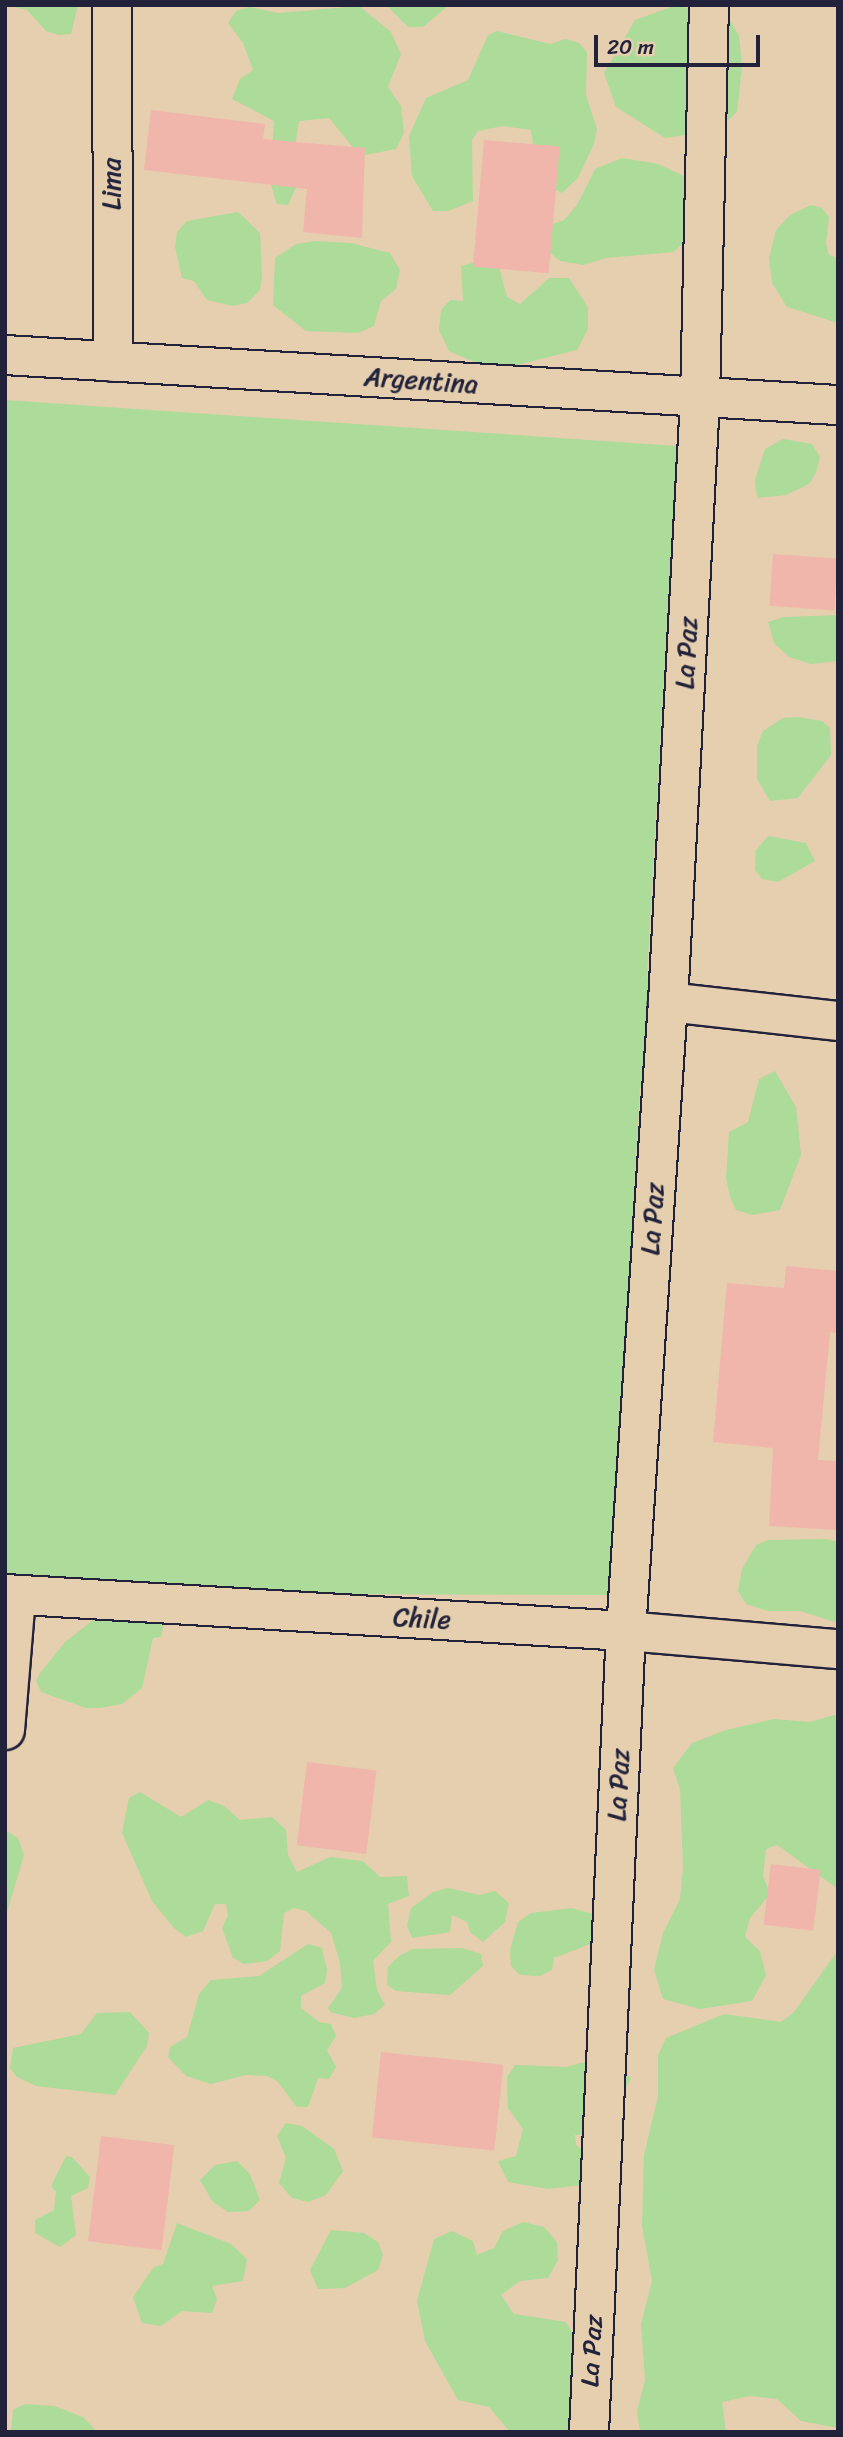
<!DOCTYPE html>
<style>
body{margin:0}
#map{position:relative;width:843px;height:2437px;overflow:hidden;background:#e5cfae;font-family:Sriracha,sans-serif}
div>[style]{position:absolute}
.green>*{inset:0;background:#addb9a}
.building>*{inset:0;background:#f0b6ab;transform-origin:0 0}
.roads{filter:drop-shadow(2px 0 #22223b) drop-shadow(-2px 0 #22223b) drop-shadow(0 2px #22223b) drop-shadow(0 -2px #22223b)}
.minor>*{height:38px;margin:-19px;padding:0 19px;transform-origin:19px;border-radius:19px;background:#e5cfae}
span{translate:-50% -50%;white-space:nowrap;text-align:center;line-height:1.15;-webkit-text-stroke:6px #e5cfae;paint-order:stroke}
.street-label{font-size:26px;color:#22223b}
.frame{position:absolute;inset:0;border:7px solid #22223b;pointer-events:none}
.scale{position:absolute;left:594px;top:35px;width:166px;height:32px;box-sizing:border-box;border:4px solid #22223b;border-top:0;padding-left:9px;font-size:21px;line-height:24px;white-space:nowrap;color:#22223b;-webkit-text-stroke:5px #e5cfae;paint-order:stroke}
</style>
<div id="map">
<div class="green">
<i style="clip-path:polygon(5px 5px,78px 5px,71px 34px,58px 35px,46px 31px,27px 10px)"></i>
<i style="clip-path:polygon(386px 5px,449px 5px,423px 27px,408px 27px)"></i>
<i style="clip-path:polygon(359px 6px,391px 32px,401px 54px,388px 87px,401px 106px,404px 133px,396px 149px,360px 156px,329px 118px,299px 121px,295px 147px,298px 183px,288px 205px,277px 204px,270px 182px,274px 121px,232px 99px,240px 79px,253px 70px,243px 43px,228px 23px,236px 11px,249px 7px,278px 13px)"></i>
<i style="clip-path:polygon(674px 6px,726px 13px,739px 36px,742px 67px,737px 112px,717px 130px,665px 138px,616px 107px,604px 73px,635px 20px)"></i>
<i style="clip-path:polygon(497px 31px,550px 44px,565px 39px,579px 43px,587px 52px,586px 95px,597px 129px,594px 144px,578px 178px,562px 193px,548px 186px,535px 159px,531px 130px,503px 126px,478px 131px,472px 140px,473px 201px,448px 211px,433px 211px,412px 176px,409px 136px,426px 98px,468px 80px,488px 35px)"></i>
<i style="clip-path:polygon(622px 158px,658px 164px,688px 178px,689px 237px,674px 252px,606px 258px,583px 265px,560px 261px,543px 247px,547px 226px,564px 220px,577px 205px,595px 169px)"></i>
<i style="clip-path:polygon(811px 205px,822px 208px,829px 217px,826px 243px,829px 255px,838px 258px,838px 323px,787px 307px,772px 283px,769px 258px,776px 230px,790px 215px)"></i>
<i style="clip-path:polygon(238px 212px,260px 233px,262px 276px,260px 290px,247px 303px,233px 306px,207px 300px,194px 281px,182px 278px,175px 247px,177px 232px,187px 221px)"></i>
<i style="clip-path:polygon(315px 241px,351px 243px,390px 253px,400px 270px,396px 289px,381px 301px,374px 326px,358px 333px,306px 331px,273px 305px,275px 258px,296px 244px)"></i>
<i style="clip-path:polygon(484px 260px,498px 264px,507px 297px,520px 304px,549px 278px,569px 278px,588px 307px,588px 329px,577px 350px,517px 365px,481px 365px,449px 351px,439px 330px,441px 310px,450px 300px,463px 301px,461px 266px)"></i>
<i style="clip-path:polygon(5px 400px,677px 446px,647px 976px,672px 1072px,640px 1088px,611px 1595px,5px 1593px)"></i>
<i style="clip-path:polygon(783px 439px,812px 444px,820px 457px,816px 473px,809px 484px,786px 495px,757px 498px,755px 480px,765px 449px)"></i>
<i style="clip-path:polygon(838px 615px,838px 661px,811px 664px,789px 657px,774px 643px,768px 622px,783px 617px)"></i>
<i style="clip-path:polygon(798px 717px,822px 721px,830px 728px,831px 755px,798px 798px,770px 801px,757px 779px,757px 746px,763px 731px,783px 718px)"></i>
<i style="clip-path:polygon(768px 836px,806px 843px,815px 861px,778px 882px,762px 879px,755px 870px,756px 850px)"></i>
<i style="clip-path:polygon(775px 1071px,796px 1107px,801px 1155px,780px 1210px,752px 1215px,736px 1210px,730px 1197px,726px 1178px,729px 1132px,748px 1122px,759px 1079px)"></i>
<i style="clip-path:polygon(827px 1539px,838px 1542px,838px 1623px,800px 1611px,768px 1611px,746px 1604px,738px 1591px,742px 1569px,756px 1545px,768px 1540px)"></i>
<i style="clip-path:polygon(98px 1616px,165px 1619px,161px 1637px,153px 1638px,142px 1688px,122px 1704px,100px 1708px,86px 1708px,41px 1692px,36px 1681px,40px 1673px,65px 1642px)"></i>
<i style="clip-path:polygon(838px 1714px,838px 1889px,777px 1845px,766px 1849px,763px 1876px,770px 1894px,750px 1918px,745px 1937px,760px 1951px,766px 1975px,752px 2001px,700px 2009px,663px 1999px,654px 1970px,663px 1933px,680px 1899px,683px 1869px,680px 1789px,673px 1768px,692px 1743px,726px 1730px,774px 1719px,809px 1722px)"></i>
<i style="clip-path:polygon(140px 1792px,181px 1817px,208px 1800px,224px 1806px,240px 1820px,272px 1817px,286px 1830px,288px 1855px,297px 1872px,330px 1857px,363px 1861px,380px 1877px,407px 1876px,409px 1896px,388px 1904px,391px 1942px,373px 1961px,377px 1990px,385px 2005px,374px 2014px,354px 2018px,330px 2012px,328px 2008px,342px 1988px,340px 1963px,331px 1933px,306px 1911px,294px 1908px,284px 1913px,280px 1951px,267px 1961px,244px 1964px,233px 1958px,222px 1928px,228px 1915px,226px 1904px,215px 1904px,203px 1931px,186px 1937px,174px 1928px,152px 1901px,122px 1833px,129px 1798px)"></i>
<i style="clip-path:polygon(5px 1830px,18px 1838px,24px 1855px,5px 1919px)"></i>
<i style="clip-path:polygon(448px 1888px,480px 1895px,495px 1891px,509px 1903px,505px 1922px,483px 1942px,470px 1932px,467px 1922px,452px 1915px,450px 1932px,412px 1938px,407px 1926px,411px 1908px,433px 1892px)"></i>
<i style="clip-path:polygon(572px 1908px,596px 1915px,596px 1942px,554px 1958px,552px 1970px,540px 1976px,520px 1975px,511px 1966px,510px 1950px,518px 1922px,531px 1913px)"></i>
<i style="clip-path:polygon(308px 1944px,322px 1948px,327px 1970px,325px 1983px,301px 1996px,301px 2008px,319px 2022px,331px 2024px,336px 2036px,327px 2050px,336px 2067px,329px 2079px,318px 2078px,308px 2107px,297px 2107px,278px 2082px,267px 2076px,246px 2075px,211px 2084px,186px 2076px,168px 2057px,170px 2047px,187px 2037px,199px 1994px,211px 1980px,259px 1976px)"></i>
<i style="clip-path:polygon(462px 1948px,481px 1954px,483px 1966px,450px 1995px,396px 1991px,387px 1985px,388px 1967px,399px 1956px,412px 1949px)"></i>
<i style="clip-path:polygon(838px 1950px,838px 2428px,801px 2421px,777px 2399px,750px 2396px,722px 2402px,726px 2432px,640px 2432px,637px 2411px,645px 2380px,641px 2324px,652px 2281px,642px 2226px,644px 2155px,658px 2096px,658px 2055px,666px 2038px,724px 2014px,781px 2022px,794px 2012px)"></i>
<i style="clip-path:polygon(130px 2012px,149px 2033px,147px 2046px,115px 2095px,36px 2086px,17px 2077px,10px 2068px,13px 2048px,81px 2034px,97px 2013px)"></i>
<i style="clip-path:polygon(580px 2063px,599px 2063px,625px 2071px,631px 2079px,618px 2101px,624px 2119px,621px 2132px,575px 2135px,576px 2145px,584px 2151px,582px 2185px,548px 2189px,508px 2182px,498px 2161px,516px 2156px,523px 2129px,508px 2108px,507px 2077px,515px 2065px,567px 2067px)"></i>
<i style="clip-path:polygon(286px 2123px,302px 2126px,334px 2149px,343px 2171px,326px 2195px,308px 2202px,292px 2198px,279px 2183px,286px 2158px,277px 2136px)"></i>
<i style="clip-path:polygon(66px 2156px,72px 2157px,90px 2177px,88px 2188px,71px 2196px,76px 2235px,60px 2247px,35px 2233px,35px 2220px,54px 2210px,56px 2192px,51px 2186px)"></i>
<i style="clip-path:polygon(237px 2161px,250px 2174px,260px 2200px,249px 2211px,228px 2212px,213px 2202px,200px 2180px,215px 2165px)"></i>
<i style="clip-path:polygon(523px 2222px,544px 2227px,557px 2242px,558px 2260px,548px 2278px,520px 2281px,501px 2295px,514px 2314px,566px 2322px,583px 2350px,585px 2432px,510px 2432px,489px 2407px,458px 2400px,425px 2341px,417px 2301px,434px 2239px,452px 2231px,473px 2241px,477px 2255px,494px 2248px,503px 2231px)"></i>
<i style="clip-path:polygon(177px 2223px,231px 2244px,247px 2259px,243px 2281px,212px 2286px,217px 2299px,212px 2313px,182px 2311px,161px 2326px,142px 2323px,133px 2297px,154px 2267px,163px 2264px)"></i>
<i style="clip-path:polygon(331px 2230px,364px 2233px,378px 2242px,383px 2255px,378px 2270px,345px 2288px,318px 2289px,310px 2270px)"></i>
<i style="clip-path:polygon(25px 2404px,54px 2406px,83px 2417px,97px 2432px,11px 2432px,13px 2410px)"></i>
</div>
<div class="building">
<i style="clip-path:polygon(151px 110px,265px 124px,263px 139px,365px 148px,362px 238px,303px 232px,307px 189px,144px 170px)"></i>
<i style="left:484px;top:140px;width:76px;height:127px;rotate:5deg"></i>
<i style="left:773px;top:554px;width:65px;height:52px;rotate:4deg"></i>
<i style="clip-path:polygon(786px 1266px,838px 1271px,838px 1333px,830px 1332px,818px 1460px,838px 1461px,838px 1530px,769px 1526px,773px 1448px,713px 1442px,727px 1283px,784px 1288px)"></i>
<i style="left:307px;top:1762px;width:70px;height:84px;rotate:7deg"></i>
<i style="left:771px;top:1864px;width:50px;height:61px;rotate:7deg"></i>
<i style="left:381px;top:2052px;width:123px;height:86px;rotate:6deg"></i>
<i style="left:101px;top:2136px;width:74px;height:106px;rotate:7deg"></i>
</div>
<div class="roads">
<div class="minor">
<i style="left:112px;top:5px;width:357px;rotate:89.8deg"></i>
<i style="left:5px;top:355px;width:834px;rotate:3.44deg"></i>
<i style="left:668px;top:1002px;width:171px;rotate:6.4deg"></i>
<i style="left:5px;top:1594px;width:622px;rotate:3.41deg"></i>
<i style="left:626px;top:1631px;width:213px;rotate:4.9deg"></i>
<i style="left:5px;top:1730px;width:135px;rotate:-85.3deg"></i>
<i style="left:589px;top:2432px;width:802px;rotate:-87.36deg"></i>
<i style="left:626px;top:1631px;width:630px;rotate:-86.18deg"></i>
<i style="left:668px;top:1002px;width:604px;rotate:-86.96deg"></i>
<i style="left:700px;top:399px;width:394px;rotate:-88.7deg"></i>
</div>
</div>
<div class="street-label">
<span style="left:112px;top:184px;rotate:-90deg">Lima</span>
<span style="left:421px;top:381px;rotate:4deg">Argentina</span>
<span style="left:687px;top:653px;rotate:-87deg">La Paz</span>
<span style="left:653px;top:1219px;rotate:-86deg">La Paz</span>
<span style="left:422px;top:1619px;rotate:3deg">Chile</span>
<span style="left:619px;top:1785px;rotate:-87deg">La Paz</span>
<span style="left:592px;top:2351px;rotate:-87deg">La Paz</span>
</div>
<div class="frame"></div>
<div class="scale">20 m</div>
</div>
